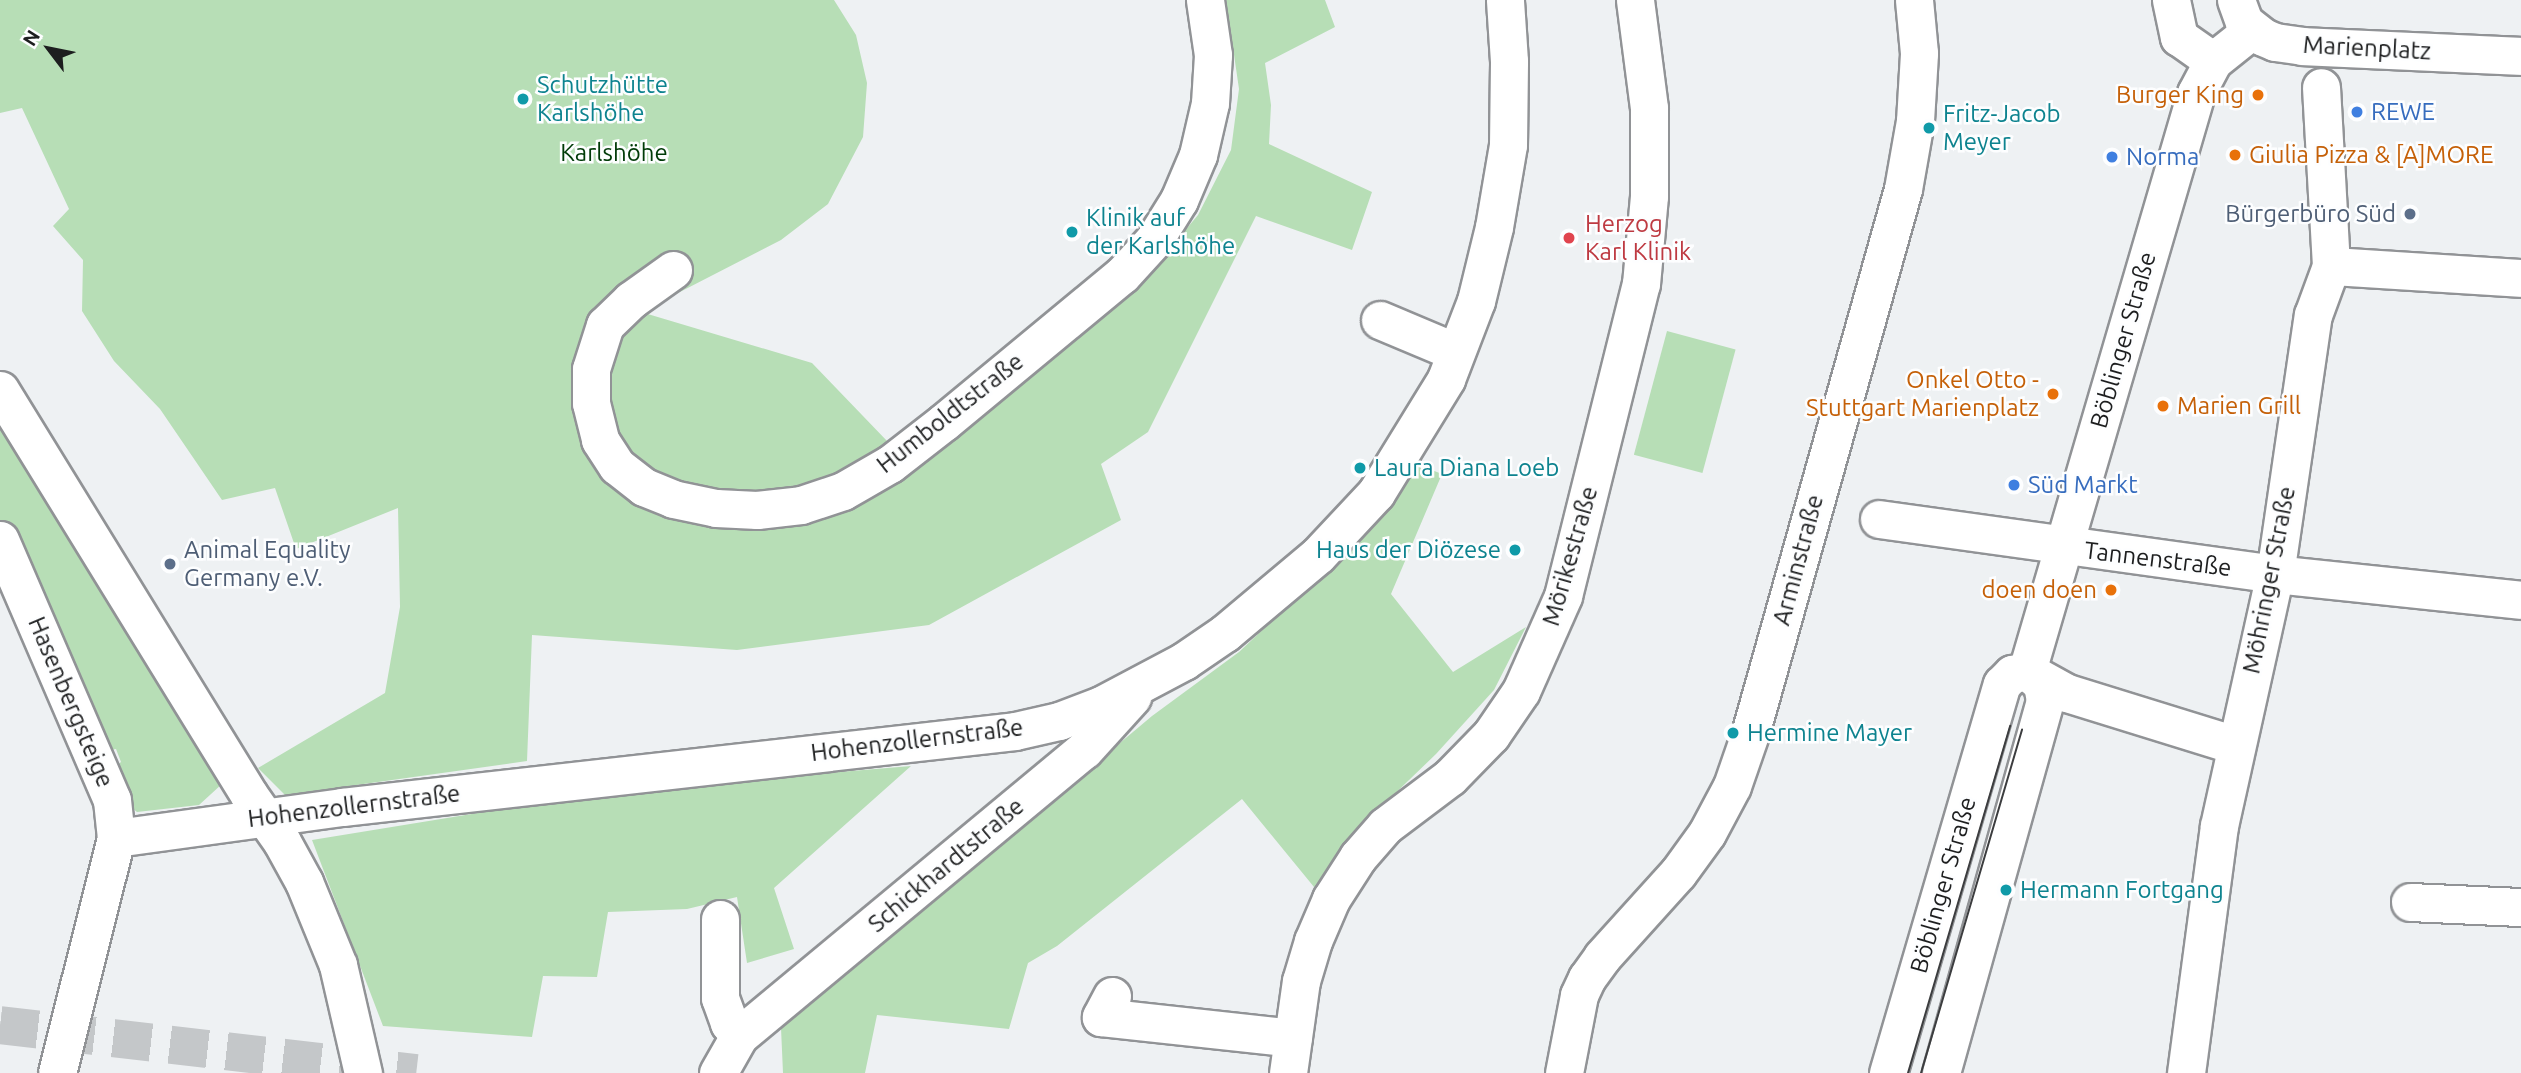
<!DOCTYPE html>
<meta charset="utf-8">
<style>
body{margin:0}
#map{position:relative;width:2521px;height:1073px;overflow:hidden;background:#eef1f3;font-family:Ubuntu,sans-serif}
div>[style]{position:absolute}
.green>*{inset:0;background:#b7deb6;transform-origin:0 0}
.major-tunnel>*{height:38px;margin-top:-19px;transform-origin:0;background:repeating-linear-gradient(90deg,#c4c7c9 0 38px,transparent 0 57px)}
.roads{filter:drop-shadow(2px 0 #919396) drop-shadow(-2px 0 #919396) drop-shadow(0 2px #919396) drop-shadow(0 -2px #919396)}
.minor>*{height:37px;margin:-18.5px;padding:0 18.5px;transform-origin:18.5px;border-radius:18.5px;background:#fff}
.tram>*{height:2px;margin:-1px;padding:0 1px;transform-origin:1px;border-radius:1px;background:#3c3d3f}
.dots>*{width:19px;height:19px;translate:-50% -50%;box-sizing:border-box;border:4px solid #fdfeff;border-radius:50%}
span{translate:-50% -50%;white-space:nowrap;text-align:center;line-height:1.15;-webkit-text-stroke:5px #fdfeff;paint-order:stroke}
.street-label{font-size:24px;color:#1d1e1f}
.culture-label{font-size:24px;color:#0d838f}
.left{translate:0 -50%;text-align:left}
.right{translate:-100% -50%;text-align:right}
.food-label{font-size:24px;color:#c56008}
.shop-label{font-size:24px;color:#366cbe}
.park-label{font-size:24px;color:#003b08}
.service-label{font-size:24px;color:#4e5e75}
.health-label{font-size:24px;color:#be3a42}
.north{position:absolute;left:14px;top:14px;width:70px;height:70px;-webkit-text-stroke:5px #fdfeff;paint-order:stroke;rotate:302deg;font-size:19px;font-weight:700;line-height:28px;text-align:center;color:#1d1e1f}
.north::after{content:'';display:block;margin:auto;width:24px;height:32px;background:#1d1e1f;clip-path:polygon(50% 0,100% 100%,50% 72%,0 100%)}
</style>
<div id="map">
<div class="green">
<i style="clip-path:polygon(0 0,834px 0,856px 35px,867px 83px,863px 137px,828px 204px,781px 240px,641px 312px,812px 363px,913px 468px,1135px 290px,1198px 215px,1231px 150px,1239px 89px,1226px 0,1325px 0,1335px 27px,1265px 63px,1271px 105px,1269px 144px,1372px 192px,1352px 250px,1256px 216px,1148px 432px,1101px 464px,1121px 520px,929px 625px,737px 650px,532px 635px,527px 761px,285px 795px,258px 768px,385px 693px,400px 607px,398px 508px,296px 549px,275px 488px,222px 500px,160px 409px,114px 361px,82px 311px,83px 260px,53px 226px,69px 209px,22px 108px,0 113px)"></i>
<i style="left:1667px;top:331px;width:71px;height:128px;rotate:15deg"></i>
<i style="clip-path:polygon(0 429px,222px 784px,199px 805px,137px 812px,121px 799px,116px 766px,121px 762px,116px 749px,110px 750px,0 523px)"></i>
<i style="clip-path:polygon(1414px 463px,1442px 474px,1391px 594px,1453px 672px,1526px 627px,1494px 690px,1436px 754px,1380px 808px,1314px 887px,1242px 799px,1057px 946px,1028px 963px,1009px 1029px,877px 1015px,865px 1073px,783px 1073px,781px 1028px,1152px 716px,1239px 652px,1350px 548px)"></i>
<i style="clip-path:polygon(911px 766px,774px 888px,794px 949px,747px 963px,737px 897px,687px 909px,608px 912px,597px 977px,543px 976px,532px 1037px,383px 1026px,312px 840px,614px 791px)"></i>
</div>
<div class="major-tunnel">
<i style="left:0;top:1025px;width:419px;rotate:6.6deg"></i>
</div>
<div class="roads">
<div class="minor">
<i style="left:2171px;top:0;width:38px;rotate:78deg"></i>
<i style="left:2179px;top:37px;width:42px;rotate:35.2deg"></i>
<i style="left:2236px;top:0;width:23px;rotate:70deg"></i>
<i style="left:2244px;top:22px;width:24px;rotate:38deg"></i>
<i style="left:2263px;top:37px;width:13px;rotate:23deg"></i>
<i style="left:2275px;top:42px;width:27px;rotate:8deg"></i>
<i style="left:2302px;top:46px;width:219px;rotate:2.6deg"></i>
<i style="left:2331px;top:266px;width:190px;rotate:3.6deg"></i>
<i style="left:673px;top:270px;width:52px;rotate:144.5deg"></i>
<i style="left:631px;top:300px;width:36px;rotate:136deg"></i>
<i style="left:605px;top:325px;width:46px;rotate:107.7deg"></i>
<i style="left:591px;top:369px;width:34px;rotate:90deg"></i>
<i style="left:591px;top:403px;width:38px;rotate:76deg"></i>
<i style="left:600px;top:440px;width:31px;rotate:57deg"></i>
<i style="left:617px;top:466px;width:34px;rotate:38deg"></i>
<i style="left:644px;top:487px;width:31px;rotate:22deg"></i>
<i style="left:673px;top:499px;width:44px;rotate:11.8deg"></i>
<i style="left:716px;top:508px;width:41px;rotate:2.8deg"></i>
<i style="left:757px;top:510px;width:44px;rotate:-6.5deg"></i>
<i style="left:801px;top:505px;width:44px;rotate:-18.4deg"></i>
<i style="left:843px;top:491px;width:54px;rotate:-29.9deg"></i>
<i style="left:890px;top:464px;width:68px;rotate:-37.9deg"></i>
<i style="left:944px;top:422px;width:231px;rotate:-39.6deg"></i>
<i style="left:1122px;top:275px;width:47px;rotate:-47.6deg"></i>
<i style="left:1154px;top:240px;width:47px;rotate:-58deg"></i>
<i style="left:1179px;top:200px;width:49px;rotate:-67.1deg"></i>
<i style="left:1198px;top:155px;width:53px;rotate:-77deg"></i>
<i style="left:1210px;top:103px;width:48px;rotate:-86.4deg"></i>
<i style="left:1213px;top:55px;width:56px;rotate:-98.3deg"></i>
<i style="left:1380px;top:320px;width:82px;rotate:22.8deg"></i>
<i style="left:0;top:390px;width:475px;rotate:58.4deg"></i>
<i style="left:249px;top:795px;width:57px;rotate:54.9deg"></i>
<i style="left:282px;top:842px;width:46px;rotate:61.2deg"></i>
<i style="left:304px;top:882px;width:90px;rotate:67.7deg"></i>
<i style="left:338px;top:965px;width:111px;rotate:77deg"></i>
<i style="left:1879px;top:519px;width:400px;rotate:7.9deg"></i>
<i style="left:2275px;top:574px;width:247px;rotate:6deg"></i>
<i style="left:0;top:540px;width:283px;rotate:66.7deg"></i>
<i style="left:112px;top:800px;width:38px;rotate:84deg"></i>
<i style="left:116px;top:838px;width:242px;rotate:104.1deg"></i>
<i style="left:2027px;top:671px;width:602px;rotate:-73.7deg"></i>
<i style="left:2196px;top:93px;width:36px;rotate:-62deg"></i>
<i style="left:2213px;top:61px;width:50px;rotate:-38.5deg"></i>
<i style="left:2027px;top:671px;width:46px;rotate:28.8deg"></i>
<i style="left:2067px;top:693px;width:176px;rotate:17.2deg"></i>
<i style="left:116px;top:838px;width:228px;rotate:-7.8deg"></i>
<i style="left:342px;top:807px;width:677px;rotate:-6.44deg"></i>
<i style="left:1015px;top:731px;width:45px;rotate:-12.8deg"></i>
<i style="left:1059px;top:721px;width:45px;rotate:-20.9deg"></i>
<i style="left:1101px;top:705px;width:94px;rotate:-27.9deg"></i>
<i style="left:1184px;top:661px;width:50px;rotate:-34.3deg"></i>
<i style="left:1225px;top:633px;width:121px;rotate:-40deg"></i>
<i style="left:1318px;top:555px;width:85px;rotate:-46.9deg"></i>
<i style="left:1376px;top:493px;width:134px;rotate:-58.4deg"></i>
<i style="left:1446px;top:379px;width:84px;rotate:-69deg"></i>
<i style="left:1476px;top:301px;width:76px;rotate:-76.3deg"></i>
<i style="left:1494px;top:227px;width:83px;rotate:-80.3deg"></i>
<i style="left:1508px;top:145px;width:84px;rotate:-89.3deg"></i>
<i style="left:1509px;top:61px;width:61px;rotate:-93.8deg"></i>
<i style="left:2410px;top:902px;width:111px;rotate:2.6deg"></i>
<i style="left:720px;top:919px;width:79px;rotate:90deg"></i>
<i style="left:720px;top:998px;width:27px;rotate:70deg"></i>
<i style="left:729px;top:1023px;width:16px;rotate:52deg"></i>
<i style="left:1112px;top:996px;width:24px;rotate:118deg"></i>
<i style="left:1101px;top:1017px;width:193px;rotate:6.2deg"></i>
<i style="left:718px;top:1073px;width:43px;rotate:-60.4deg"></i>
<i style="left:739px;top:1036px;width:448px;rotate:-39.7deg"></i>
<i style="left:1084px;top:750px;width:72px;rotate:-47.8deg"></i>
<i style="left:1288px;top:1073px;width:93px;rotate:-82deg"></i>
<i style="left:1301px;top:981px;width:42px;rotate:-73.3deg"></i>
<i style="left:1313px;top:941px;width:46px;rotate:-66.8deg"></i>
<i style="left:1331px;top:899px;width:50px;rotate:-57.3deg"></i>
<i style="left:1358px;top:857px;width:41px;rotate:-48.9deg"></i>
<i style="left:1385px;top:826px;width:81px;rotate:-37deg"></i>
<i style="left:1450px;top:777px;width:59px;rotate:-45.7deg"></i>
<i style="left:1491px;top:735px;width:53px;rotate:-55.7deg"></i>
<i style="left:1521px;top:691px;width:104px;rotate:-66.1deg"></i>
<i style="left:1563px;top:596px;width:322px;rotate:-76deg"></i>
<i style="left:1641px;top:284px;width:88px;rotate:-84.8deg"></i>
<i style="left:1649px;top:196px;width:88px;rotate:-90deg"></i>
<i style="left:1649px;top:108px;width:109px;rotate:-97.4deg"></i>
<i style="left:1564px;top:1073px;width:79px;rotate:-79.1deg"></i>
<i style="left:1579px;top:995px;width:19px;rotate:-65deg"></i>
<i style="left:1587px;top:978px;width:26px;rotate:-54deg"></i>
<i style="left:1602px;top:957px;width:113px;rotate:-47.9deg"></i>
<i style="left:1678px;top:873px;width:49px;rotate:-54.1deg"></i>
<i style="left:1707px;top:833px;width:53px;rotate:-62deg"></i>
<i style="left:1732px;top:786px;width:55px;rotate:-70.9deg"></i>
<i style="left:1750px;top:734px;width:566px;rotate:-74.32deg"></i>
<i style="left:1903px;top:189px;width:69px;rotate:-80deg"></i>
<i style="left:1915px;top:121px;width:68px;rotate:-86.6deg"></i>
<i style="left:1919px;top:53px;width:53px;rotate:-95.4deg"></i>
<i style="left:1888px;top:1073px;width:405px;rotate:-73.7deg"></i>
<i style="left:2002px;top:684px;width:14px;rotate:-45deg"></i>
<i style="left:2012px;top:674px;width:15px;rotate:-11deg"></i>
<i style="left:1941px;top:1073px;width:386px;rotate:-74.4deg"></i>
<i style="left:2045px;top:701px;width:17px;rotate:-100deg"></i>
<i style="left:2042px;top:684px;width:20px;rotate:-139deg"></i>
<i style="left:2186px;top:1073px;width:249px;rotate:-82.4deg"></i>
<i style="left:2219px;top:826px;width:258px;rotate:-77.5deg"></i>
<i style="left:2275px;top:574px;width:262px;rotate:-81.7deg"></i>
<i style="left:2313px;top:315px;width:52px;rotate:-69.8deg"></i>
<i style="left:2331px;top:266px;width:179px;rotate:-93.2deg"></i>
</div>
</div>
<div class="tram">
<i style="left:1908px;top:1073px;width:362px;rotate:-73.6deg"></i>
<i style="left:1921px;top:1073px;width:358px;rotate:-73.6deg"></i>
</div>
<div class="dots">
<i style="left:2258px;top:95px;background:#e8710a"></i>
<i style="left:523px;top:99px;background:#0f9aa8"></i>
<i style="left:2357px;top:112px;background:#3f7fe0"></i>
<i style="left:1929px;top:128px;background:#0f9aa8"></i>
<i style="left:2235px;top:155px;background:#e8710a"></i>
<i style="left:2112px;top:157px;background:#3f7fe0"></i>
<i style="left:2410px;top:214px;background:#5c6f8a"></i>
<i style="left:1072px;top:232px;background:#0f9aa8"></i>
<i style="left:1569px;top:238px;background:#e0444e"></i>
<i style="left:2053px;top:394px;background:#e8710a"></i>
<i style="left:2163px;top:406px;background:#e8710a"></i>
<i style="left:1360px;top:468px;background:#0f9aa8"></i>
<i style="left:2014px;top:485px;background:#3f7fe0"></i>
<i style="left:1515px;top:550px;background:#0f9aa8"></i>
<i style="left:170px;top:564px;background:#5c6f8a"></i>
<i style="left:2111px;top:590px;background:#e8710a"></i>
<i style="left:1733px;top:733px;background:#0f9aa8"></i>
<i style="left:2006px;top:890px;background:#0f9aa8"></i>
</div>
<div class="street-label">
<span style="left:2367px;top:48px;rotate:3deg">Marienplatz</span>
<span style="left:2123px;top:340px;rotate:-74deg">Böblinger Straße</span>
<span style="left:950px;top:413px;rotate:-38deg">Humboldtstraße</span>
<span style="left:1570px;top:556px;rotate:-74deg">Mörikestraße</span>
<span style="left:2158px;top:559px;rotate:7deg">Tannenstraße</span>
<span style="left:1798px;top:560px;rotate:-75deg">Arminstraße</span>
<span style="left:2269px;top:580px;rotate:-79deg">Möhringer Straße</span>
<span style="left:71px;top:702px;rotate:67deg">Hasenbergsteige</span>
<span style="left:917px;top:740px;rotate:-7deg">Hohenzollernstraße</span>
<span style="left:354px;top:806px;rotate:-7deg">Hohenzollernstraße</span>
<span style="left:946px;top:865px;rotate:-40deg">Schickhardtstraße</span>
<span style="left:1943px;top:885px;rotate:-74deg">Böblinger Straße</span>
</div>
<div class="culture-label">
<span class="left" style="left:537px;top:99px">Schutzhütte<br>Karlshöhe</span>
<span class="left" style="left:1943px;top:128px">Fritz-Jacob<br>Meyer</span>
<span class="left" style="left:1086px;top:232px">Klinik auf<br>der Karlshöhe</span>
<span class="left" style="left:1374px;top:468px">Laura Diana Loeb</span>
<span class="right" style="left:1501px;top:550px">Haus der Diözese</span>
<span class="left" style="left:1747px;top:733px">Hermine Mayer</span>
<span class="left" style="left:2020px;top:890px">Hermann Fortgang</span>
</div>
<div class="food-label">
<span class="right" style="left:2244px;top:95px">Burger King</span>
<span class="left" style="left:2249px;top:155px">Giulia Pizza &amp; [A]MORE</span>
<span class="right" style="left:2039px;top:394px">Onkel Otto -<br>Stuttgart Marienplatz</span>
<span class="left" style="left:2177px;top:406px">Marien Grill</span>
<span class="right" style="left:2097px;top:590px">doen doen</span>
</div>
<div class="shop-label">
<span class="left" style="left:2371px;top:112px">REWE</span>
<span class="left" style="left:2126px;top:157px">Norma</span>
<span class="left" style="left:2028px;top:485px">Süd Markt</span>
</div>
<div class="park-label">
<span style="left:614px;top:153px">Karlshöhe</span>
</div>
<div class="service-label">
<span class="right" style="left:2396px;top:214px">Bürgerbüro Süd</span>
<span class="left" style="left:184px;top:564px">Animal Equality<br>Germany e.V.</span>
</div>
<div class="health-label">
<span class="left" style="left:1585px;top:238px">Herzog<br>Karl Klinik</span>
</div>
<div class="north">N</div>
</div>
